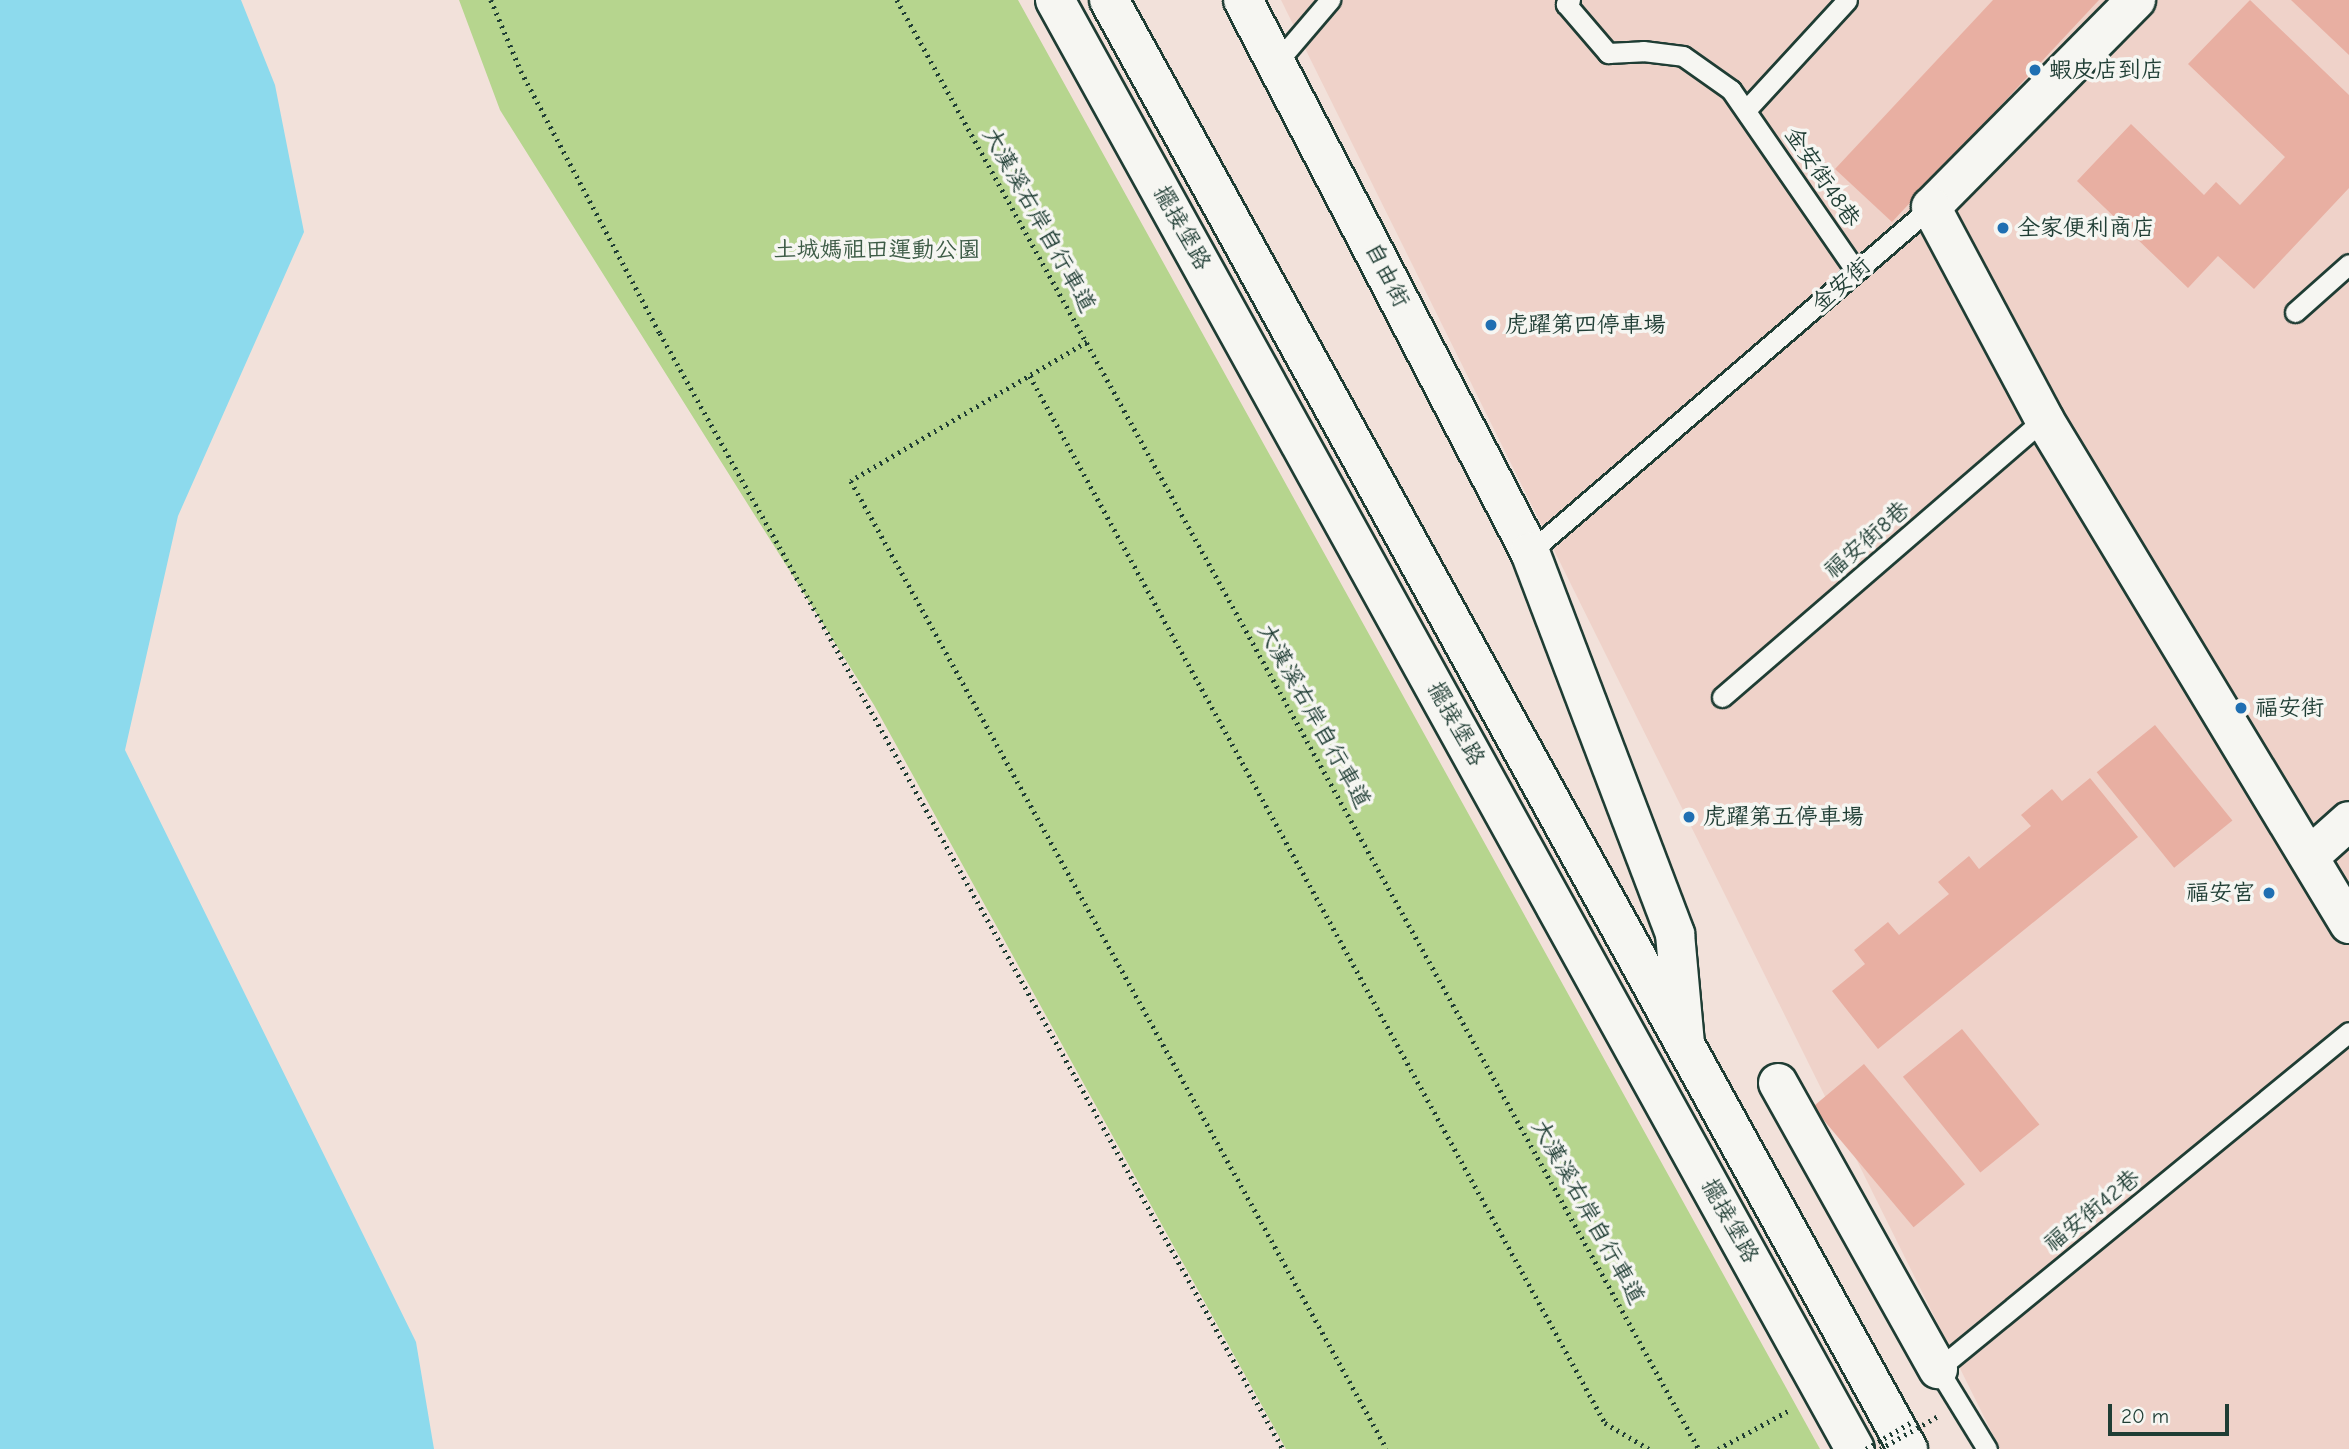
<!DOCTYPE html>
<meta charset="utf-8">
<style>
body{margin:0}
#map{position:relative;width:2349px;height:1449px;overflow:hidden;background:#f2e1da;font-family:"Comic Neue","LXGW WenKai TC",sans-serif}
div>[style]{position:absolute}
.built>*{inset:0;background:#efd2c9}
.green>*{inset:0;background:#b6d58e}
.water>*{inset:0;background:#8ddaed}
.building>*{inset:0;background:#e8afa2;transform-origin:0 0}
.path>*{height:4.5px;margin-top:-2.25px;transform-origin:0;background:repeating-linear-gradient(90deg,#1f3d34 0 2px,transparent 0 7px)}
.roads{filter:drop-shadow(2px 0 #1f3d34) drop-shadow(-2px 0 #1f3d34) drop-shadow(0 2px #1f3d34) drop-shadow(0 -2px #1f3d34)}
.service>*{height:19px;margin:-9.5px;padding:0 9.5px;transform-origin:9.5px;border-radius:9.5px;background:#f6f6f2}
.minor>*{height:38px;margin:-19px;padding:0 19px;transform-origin:19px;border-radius:19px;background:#f6f6f2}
.tertiary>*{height:38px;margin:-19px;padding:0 19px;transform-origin:19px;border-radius:19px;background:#f6f6f2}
.path-bridge>*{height:4.5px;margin-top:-2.25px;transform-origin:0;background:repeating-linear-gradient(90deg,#1f3d34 0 2px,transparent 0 7px)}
.dots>*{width:19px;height:19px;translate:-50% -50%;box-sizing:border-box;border:4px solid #f6f6f2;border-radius:50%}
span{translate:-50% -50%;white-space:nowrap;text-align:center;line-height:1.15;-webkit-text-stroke:7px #f6f6f2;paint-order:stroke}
.poi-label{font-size:23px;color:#1f3d34}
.left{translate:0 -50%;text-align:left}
.right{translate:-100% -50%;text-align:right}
.street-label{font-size:23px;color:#1f3d34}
.park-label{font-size:23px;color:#3d5b46}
.scale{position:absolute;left:2108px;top:1404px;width:121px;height:32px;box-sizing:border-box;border:4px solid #1f3d34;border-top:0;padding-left:9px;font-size:21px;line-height:24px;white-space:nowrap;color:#1f3d34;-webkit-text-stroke:5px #f6f6f2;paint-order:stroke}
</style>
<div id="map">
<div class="built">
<i style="clip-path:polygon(1281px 0,2349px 0,2349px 1449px,2000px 1449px)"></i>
</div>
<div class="green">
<i style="clip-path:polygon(459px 0,1018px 0,1820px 1449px,1286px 1449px,874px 705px,500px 110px)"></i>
</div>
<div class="water">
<i style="clip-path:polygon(0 0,241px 0,275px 85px,304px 232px,178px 516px,125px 750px,416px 1342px,434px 1449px,0 1449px)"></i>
</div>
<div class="building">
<i style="clip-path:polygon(1993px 0,2099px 0,1892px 222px,1835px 169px)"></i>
<i style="clip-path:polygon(2250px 0,2349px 95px,2349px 188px,2254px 289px,2218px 256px,2188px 288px,2077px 181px,2131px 124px,2204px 195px,2216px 182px,2240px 205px,2285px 157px,2188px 64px)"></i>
<i style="clip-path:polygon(2291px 0,2349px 0,2349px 55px)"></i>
<i style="left:2155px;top:725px;width:123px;height:75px;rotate:51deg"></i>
<i style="clip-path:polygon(2090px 778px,2138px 837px,1878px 1049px,1832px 991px,1865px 964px,1854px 950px,1888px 922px,1899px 935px,1949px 894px,1938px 882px,1969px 856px,1979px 869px,2031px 826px,2021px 815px,2052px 789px,2062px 801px)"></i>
<i style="left:1962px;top:1029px;width:123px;height:76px;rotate:51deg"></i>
<i style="left:1864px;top:1064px;width:157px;height:67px;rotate:50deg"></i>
</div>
<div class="path">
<i style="left:491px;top:0;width:77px;rotate:67.1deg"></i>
<i style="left:521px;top:71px;width:297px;rotate:62.1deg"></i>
<i style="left:660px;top:333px;width:1278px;rotate:60.83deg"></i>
<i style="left:897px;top:0;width:1656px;rotate:61.04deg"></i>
<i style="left:1087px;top:342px;width:274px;rotate:149.5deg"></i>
<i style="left:851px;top:481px;width:1106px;rotate:61.03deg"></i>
<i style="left:1030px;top:376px;width:1195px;rotate:61.22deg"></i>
<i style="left:1605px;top:1423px;width:51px;rotate:30.6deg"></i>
<i style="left:1718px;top:1449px;width:80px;rotate:-28.5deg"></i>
</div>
<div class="roads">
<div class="service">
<i style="left:1570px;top:0;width:6px;rotate:135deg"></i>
<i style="left:1566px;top:4px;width:65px;rotate:49.4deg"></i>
<i style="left:1608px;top:53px;width:35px;rotate:-3deg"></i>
<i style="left:1643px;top:51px;width:40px;rotate:7.1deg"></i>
<i style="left:1683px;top:56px;width:59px;rotate:35.3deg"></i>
<i style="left:1731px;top:90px;width:220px;rotate:55.4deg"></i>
<i style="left:1277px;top:62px;width:82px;rotate:-49.5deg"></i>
<i style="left:1746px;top:110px;width:149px;rotate:-47.4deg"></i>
<i style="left:2295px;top:312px;width:72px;rotate:-41.6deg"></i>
<i style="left:1530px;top:552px;width:529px;rotate:-40.71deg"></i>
<i style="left:1722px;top:697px;width:425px;rotate:-40.8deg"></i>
<i style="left:1987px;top:1449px;width:94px;rotate:-121.5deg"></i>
<i style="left:1938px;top:1369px;width:531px;rotate:-39.35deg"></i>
</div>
<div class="minor">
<i style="left:1243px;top:0;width:622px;rotate:62.53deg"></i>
<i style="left:1530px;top:552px;width:409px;rotate:69.2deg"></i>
<i style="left:1675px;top:934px;width:109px;rotate:84.8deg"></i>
<i style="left:2136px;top:0;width:291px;rotate:134.7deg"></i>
<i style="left:1931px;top:207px;width:240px;rotate:61.9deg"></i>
<i style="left:2044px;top:419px;width:590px;rotate:58.87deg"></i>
<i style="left:2310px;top:856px;width:52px;rotate:-41.9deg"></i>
<i style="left:1778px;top:1083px;width:328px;rotate:60.8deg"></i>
</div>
<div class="tertiary">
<i style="left:1055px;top:0;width:1655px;rotate:61.1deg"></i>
<i style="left:1109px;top:0;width:1655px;rotate:61.13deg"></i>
</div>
</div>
<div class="path-bridge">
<i style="left:1866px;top:1449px;width:51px;rotate:-30.6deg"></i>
<i style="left:1880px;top:1449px;width:67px;rotate:-29.6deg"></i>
</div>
<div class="dots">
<i style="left:2035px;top:70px;background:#1f6fb2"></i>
<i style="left:2003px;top:228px;background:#1f6fb2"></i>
<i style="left:1491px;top:325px;background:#1f6fb2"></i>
<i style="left:2241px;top:708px;background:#1f6fb2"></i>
<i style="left:1689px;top:817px;background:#1f6fb2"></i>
<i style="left:2269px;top:893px;background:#1f6fb2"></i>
</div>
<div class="poi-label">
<span class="left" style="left:2049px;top:70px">蝦皮店到店</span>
<span class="left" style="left:2017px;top:228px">全家便利商店</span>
<span class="left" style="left:1505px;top:325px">虎躍第四停車場</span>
<span class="left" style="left:2255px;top:708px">福安街</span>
<span class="left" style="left:1703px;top:817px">虎躍第五停車場</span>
<span class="right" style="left:2255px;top:893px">福安宮</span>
</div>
<div class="street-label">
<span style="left:1822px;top:177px;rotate:56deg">金安街48巷</span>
<span style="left:1039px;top:220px;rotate:61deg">大漢溪右岸自行車道</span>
<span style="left:1182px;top:228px;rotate:61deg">擺接堡路</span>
<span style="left:1387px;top:275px;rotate:63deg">自由街</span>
<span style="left:1841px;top:285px;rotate:-41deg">金安街</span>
<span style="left:1867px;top:540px;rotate:-41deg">福安街8巷</span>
<span style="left:1314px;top:716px;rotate:61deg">大漢溪右岸自行車道</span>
<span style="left:1456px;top:724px;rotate:61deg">擺接堡路</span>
<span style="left:2092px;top:1211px;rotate:-39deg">福安街42巷</span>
<span style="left:1588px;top:1212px;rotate:61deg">大漢溪右岸自行車道</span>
<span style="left:1730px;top:1221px;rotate:61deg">擺接堡路</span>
</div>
<div class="park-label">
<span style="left:877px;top:250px">土城媽祖田運動公園</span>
</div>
<div class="scale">20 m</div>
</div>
